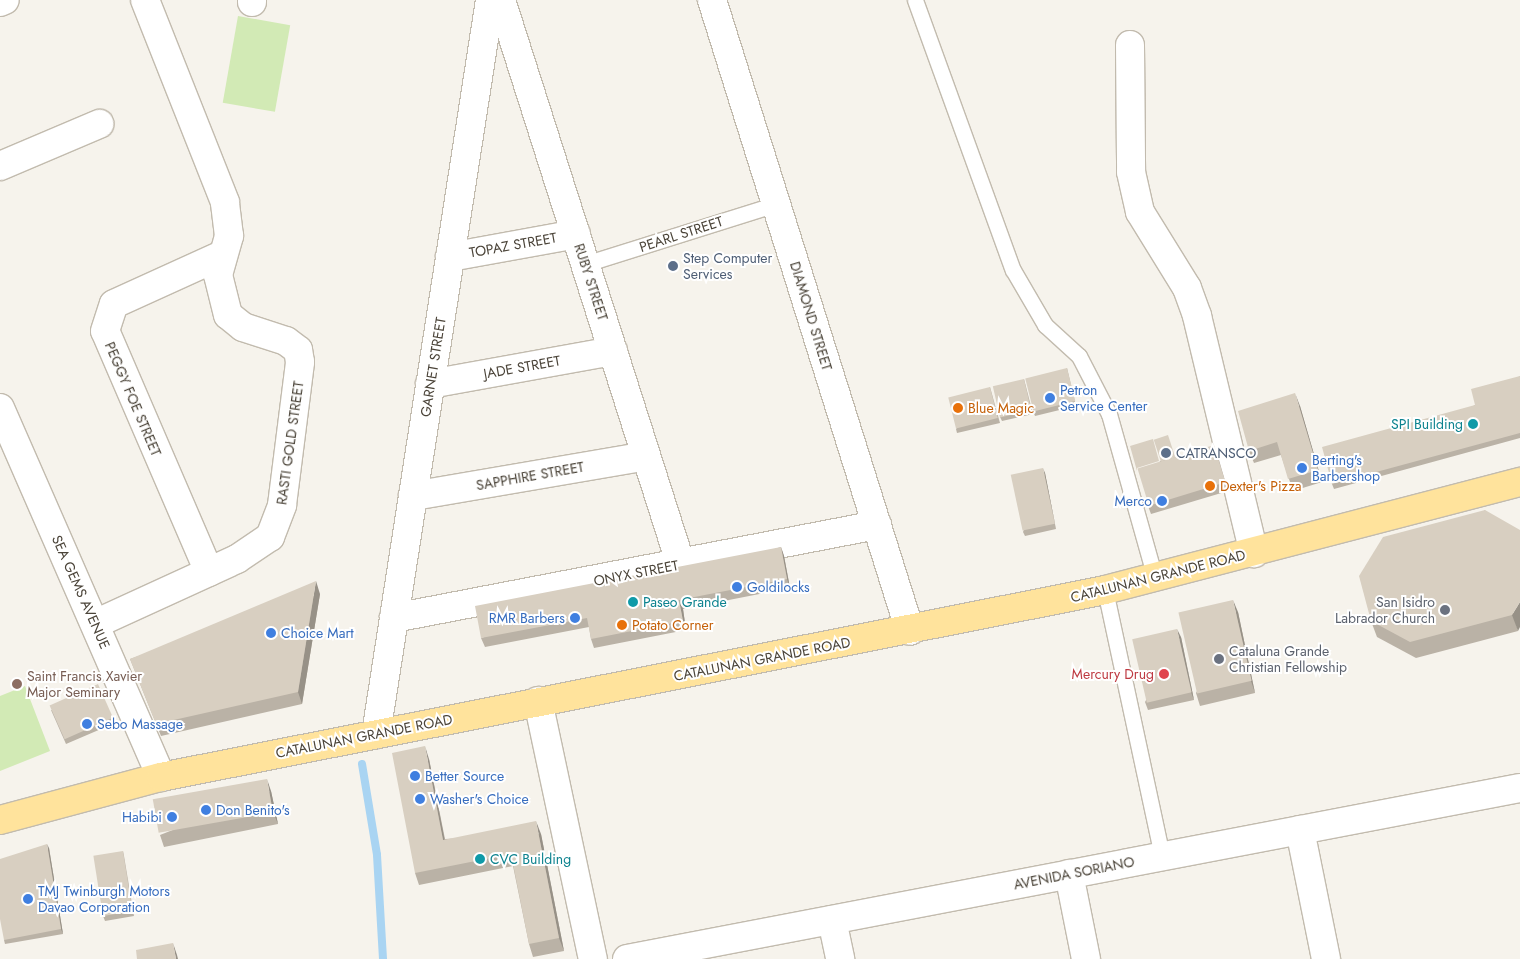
<!DOCTYPE html>
<style>
body{margin:0}
#map{position:relative;width:1520px;height:959px;overflow:hidden;background:#f6f3ec;font-family:Jost,sans-serif}
div>[style]{position:absolute}
.green>*{inset:0;background:#d2eab5;transform-origin:0 0}
.stream>*{height:8px;margin:-4px;padding:0 4px;transform-origin:4px;border-radius:4px;background:#a9d4f2}
.roads{filter:drop-shadow(1px 0 #c2bbae) drop-shadow(-1px 0 #c2bbae) drop-shadow(0 1px #c2bbae) drop-shadow(0 -1px #c2bbae)}
.service>*{height:15px;margin:-7.5px;padding:0 7.5px;transform-origin:7.5px;border-radius:7.5px;background:#fff}
.minor>*{height:28px;margin:-14px;padding:0 14px;transform-origin:14px;border-radius:14px;background:#fff}
.primary>*{height:28px;margin:-14px;padding:0 14px;transform-origin:14px;border-radius:14px;background:#ffe39c}
.wall>*{inset:0;background:#bab2a6}
.shaded-wall>*{inset:0;background:#979187}
.building>*{inset:0;background:#d8cfc1;transform-origin:0 0}
.dots>*{width:14px;height:14px;translate:-50% -50%;box-sizing:border-box;border:2px solid #fff;border-radius:50%}
span{translate:-50% -50%;white-space:nowrap;text-align:center;line-height:1.15;-webkit-text-stroke:4px #fff;paint-order:stroke}
.street-label{font-size:14px;color:#4b4439}
.service-label{font-size:14px;color:#4e5e75}
.left{translate:0 -50%;text-align:left}
.shop-label{font-size:14px;color:#366cbe}
.right{translate:-100% -50%;text-align:right}
.food-label{font-size:14px;color:#c56008}
.culture-label{font-size:14px;color:#0d838f}
.worship-label{font-size:14px;color:#5b616d}
.health-label{font-size:14px;color:#be3a42}
.education-label{font-size:14px;color:#785e54}
</style>
<div id="map">
<div class="green">
<i style="left:238px;top:16px;width:53px;height:88px;rotate:10deg"></i>
<i style="clip-path:polygon(25px 686px,50px 751px,0 771px,0 696px)"></i>
</div>
<div class="stream">
<i style="left:362px;top:764px;width:92px;rotate:80.6deg"></i>
<i style="left:377px;top:855px;width:104px;rotate:86.7deg"></i>
</div>
<div class="roads">
<div class="service">
<i style="left:915px;top:0;width:287px;rotate:70.1deg"></i>
<i style="left:1013px;top:270px;width:64px;rotate:59.8deg"></i>
<i style="left:1045px;top:325px;width:46px;rotate:42.4deg"></i>
<i style="left:1079px;top:356px;width:65px;rotate:62.7deg"></i>
<i style="left:1109px;top:414px;width:170px;rotate:74.3deg"></i>
<i style="left:585px;top:264px;width:200px;rotate:-17.4deg"></i>
<i style="left:1105px;top:590px;width:272px;rotate:77.9deg"></i>
</div>
<div class="minor">
<i style="left:252px;top:0;width:2px;rotate:90deg"></i>
<i style="left:501px;top:0;width:593px;rotate:72.33deg"></i>
<i style="left:712px;top:0;width:661px;rotate:72.58deg"></i>
<i style="left:0;top:2px;width:5px;rotate:-22deg"></i>
<i style="left:1130px;top:45px;width:127px;rotate:89.5deg"></i>
<i style="left:1131px;top:172px;width:41px;rotate:77.3deg"></i>
<i style="left:1140px;top:212px;width:89px;rotate:58.3deg"></i>
<i style="left:1187px;top:288px;width:30px;rotate:70deg"></i>
<i style="left:1197px;top:316px;width:244px;rotate:76.5deg"></i>
<i style="left:0;top:166px;width:108px;rotate:-23deg"></i>
<i style="left:450px;top:257px;width:128px;rotate:-10.3deg"></i>
<i style="left:430px;top:384px;width:186px;rotate:-10.2deg"></i>
<i style="left:0;top:408px;width:403px;rotate:66.4deg"></i>
<i style="left:413px;top:496px;width:236px;rotate:-9.7deg"></i>
<i style="left:209px;top:572px;width:262px;rotate:-113.3deg"></i>
<i style="left:105px;top:331px;width:28px;rotate:-72deg"></i>
<i style="left:114px;top:304px;width:116px;rotate:-24.4deg"></i>
<i style="left:394px;top:618px;width:492px;rotate:-10.9deg"></i>
<i style="left:95px;top:624px;width:156px;rotate:-24.6deg"></i>
<i style="left:237px;top:559px;width:40px;rotate:-34deg"></i>
<i style="left:270px;top:537px;width:34px;rotate:-69deg"></i>
<i style="left:282px;top:505px;width:144px;rotate:-82.8deg"></i>
<i style="left:300px;top:362px;width:12px;rotate:-99deg"></i>
<i style="left:298px;top:350px;width:15px;rotate:-143deg"></i>
<i style="left:286px;top:341px;width:45px;rotate:-162deg"></i>
<i style="left:243px;top:327px;width:19px;rotate:-141deg"></i>
<i style="left:228px;top:315px;width:41px;rotate:-104deg"></i>
<i style="left:218px;top:275px;width:41px;rotate:-74.2deg"></i>
<i style="left:229px;top:236px;width:34px;rotate:-97deg"></i>
<i style="left:225px;top:202px;width:217px;rotate:-111.6deg"></i>
<i style="left:538px;top:701px;width:264px;rotate:78deg"></i>
<i style="left:376px;top:734px;width:743px;rotate:-81.17deg"></i>
<i style="left:1300px;top:830px;width:132px;rotate:78.6deg"></i>
<i style="left:1069px;top:874px;width:87px;rotate:78.7deg"></i>
<i style="left:832px;top:920px;width:40px;rotate:78deg"></i>
<i style="left:627px;top:959px;width:909px;rotate:-10.84deg"></i>
</div>
<div class="primary">
<i style="left:0;top:820px;width:167px;rotate:-15deg"></i>
<i style="left:161px;top:777px;width:962px;rotate:-11.2deg"></i>
<i style="left:1105px;top:590px;width:429px;rotate:-14.6deg"></i>
</div>
</div>
<div class="wall">
<i style="clip-path:polygon(1067px 368px,1076px 406px,1035px 416px,1033px 411px)"></i>
<i style="clip-path:polygon(1520px 376px,1520px 438px,1334px 489px,1332px 484px,1475px 405px)"></i>
<i style="clip-path:polygon(1024px 379px,1033px 414px,1002px 421px,1000px 417px)"></i>
<i style="clip-path:polygon(990px 387px,1000px 423px,957px 433px,956px 429px)"></i>
<i style="clip-path:polygon(1300px 406px,1322px 482px,1293px 491px,1281px 455px,1254px 463px,1249px 451px)"></i>
<i style="clip-path:polygon(1217px 453px,1228px 491px,1151px 514px,1148px 506px,1160px 461px,1175px 457px)"></i>
<i style="clip-path:polygon(1045px 473px,1056px 529px,1025px 536px,1023px 532px)"></i>
<i style="clip-path:polygon(1485px 510px,1518px 631px,1416px 658px,1377px 637px,1371px 621px)"></i>
<i style="clip-path:polygon(781px 547px,784px 556px,790px 588px,683px 609px,686px 630px,594px 648px,591px 639px,589px 627px,485px 647px,481px 638px)"></i>
<i style="clip-path:polygon(320px 594px,302px 704px,161px 736px,130px 659px)"></i>
<i style="clip-path:polygon(1238px 612px,1255px 693px,1200px 706px,1196px 693px)"></i>
<i style="clip-path:polygon(1181px 637px,1194px 700px,1148px 710px,1145px 702px)"></i>
<i style="clip-path:polygon(51px 710px,113px 718px,115px 723px,66px 744px)"></i>
<i style="clip-path:polygon(429px 759px,445px 839px,541px 834px,564px 951px,533px 957px,529px 944px,513px 866px,419px 885px,415px 873px)"></i>
<i style="clip-path:polygon(271px 791px,278px 824px,164px 847px,160px 835px)"></i>
<i style="clip-path:polygon(49px 848px,63px 934px,5px 944px,4px 940px)"></i>
<i style="clip-path:polygon(123px 851px,124px 856px,134px 916px,105px 921px,103px 916px)"></i>
</div>
<div class="shaded-wall">
<i style="clip-path:polygon(1295px 393px,1300px 406px,1322px 482px,1318px 470px)"></i>
<i style="clip-path:polygon(1043px 468px,1045px 473px,1056px 529px,1055px 524px)"></i>
<i style="clip-path:polygon(781px 547px,784px 556px,790px 588px,787px 579px)"></i>
<i style="clip-path:polygon(316px 581px,320px 594px,302px 704px,298px 692px)"></i>
<i style="clip-path:polygon(679px 600px,683px 609px,686px 630px,683px 621px)"></i>
<i style="clip-path:polygon(1233px 600px,1238px 612px,1255px 693px,1251px 681px)"></i>
<i style="clip-path:polygon(1520px 602px,1520px 627px,1518px 631px,1512px 615px)"></i>
<i style="clip-path:polygon(1177px 629px,1181px 637px,1194px 700px,1191px 692px)"></i>
<i style="clip-path:polygon(425px 746px,429px 759px,447px 852px,443px 840px)"></i>
<i style="clip-path:polygon(267px 779px,271px 791px,278px 824px,273px 812px)"></i>
<i style="clip-path:polygon(536px 821px,541px 834px,564px 951px,559px 938px)"></i>
<i style="clip-path:polygon(47px 844px,49px 848px,63px 934px,61px 929px)"></i>
<i style="clip-path:polygon(173px 943px,177px 955px,178px 959px,176px 959px)"></i>
</div>
<div class="building">
<i style="left:1067px;top:368px;width:34px;height:43px;rotate:76deg"></i>
<i style="clip-path:polygon(1520px 376px,1520px 433px,1332px 484px,1322px 447px,1475px 405px,1471px 389px)"></i>
<i style="left:1024px;top:379px;width:32px;height:32px;rotate:77deg"></i>
<i style="left:990px;top:387px;width:32px;height:43px;rotate:76deg"></i>
<i style="clip-path:polygon(1295px 393px,1318px 470px,1288px 479px,1277px 442px,1249px 451px,1238px 411px)"></i>
<i style="left:1168px;top:435px;width:23px;height:15px;rotate:72deg"></i>
<i style="clip-path:polygon(1153px 439px,1159px 461px,1137px 468px,1137px 471px,1130px 446px)"></i>
<i style="left:1214px;top:445px;width:39px;height:80px;rotate:73deg"></i>
<i style="left:1043px;top:468px;width:57px;height:33px;rotate:78deg"></i>
<i style="clip-path:polygon(1485px 510px,1520px 530px,1520px 602px,1512px 615px,1410px 642px,1371px 621px,1359px 576px,1383px 537px)"></i>
<i style="clip-path:polygon(781px 547px,787px 579px,679px 600px,683px 621px,591px 639px,587px 618px,481px 638px,475px 606px)"></i>
<i style="clip-path:polygon(316px 581px,298px 692px,156px 724px,130px 659px)"></i>
<i style="left:1233px;top:600px;width:83px;height:56px;rotate:77deg"></i>
<i style="left:1177px;top:629px;width:65px;height:46px;rotate:77deg"></i>
<i style="left:98px;top:684px;width:37px;height:53px;rotate:66deg"></i>
<i style="clip-path:polygon(425px 746px,443px 840px,536px 821px,559px 938px,529px 944px,511px 854px,415px 873px,392px 753px)"></i>
<i style="left:267px;top:779px;width:34px;height:116px;rotate:80deg"></i>
<i style="clip-path:polygon(47px 844px,61px 929px,4px 940px,0 919px,0 859px)"></i>
<i style="left:123px;top:851px;width:61px;height:30px;rotate:81deg"></i>
<i style="clip-path:polygon(173px 943px,176px 959px,137px 959px,136px 950px)"></i>
</div>
<div class="dots">
<i style="left:673px;top:266px;background:#5c6f8a"></i>
<i style="left:1050px;top:398px;background:#3f7fe0"></i>
<i style="left:958px;top:408px;background:#e8710a"></i>
<i style="left:1473px;top:424px;background:#0f9aa8"></i>
<i style="left:1166px;top:453px;background:#5c6f8a"></i>
<i style="left:1302px;top:468px;background:#3f7fe0"></i>
<i style="left:1210px;top:486px;background:#e8710a"></i>
<i style="left:1162px;top:501px;background:#3f7fe0"></i>
<i style="left:737px;top:587px;background:#3f7fe0"></i>
<i style="left:633px;top:602px;background:#0f9aa8"></i>
<i style="left:1445px;top:610px;background:#6b7280"></i>
<i style="left:575px;top:618px;background:#3f7fe0"></i>
<i style="left:622px;top:625px;background:#e8710a"></i>
<i style="left:271px;top:633px;background:#3f7fe0"></i>
<i style="left:1219px;top:659px;background:#6b7280"></i>
<i style="left:1164px;top:674px;background:#e0444e"></i>
<i style="left:17px;top:684px;background:#8d6e63"></i>
<i style="left:87px;top:724px;background:#3f7fe0"></i>
<i style="left:415px;top:776px;background:#3f7fe0"></i>
<i style="left:420px;top:799px;background:#3f7fe0"></i>
<i style="left:206px;top:810px;background:#3f7fe0"></i>
<i style="left:172px;top:817px;background:#3f7fe0"></i>
<i style="left:480px;top:859px;background:#0f9aa8"></i>
<i style="left:28px;top:899px;background:#3f7fe0"></i>
</div>
<div class="street-label">
<span style="left:681px;top:234px;rotate:-18deg">PEARL STREET</span>
<span style="left:513px;top:245px;rotate:-10deg">TOPAZ STREET</span>
<span style="left:591px;top:282px;rotate:72deg">RUBY STREET</span>
<span style="left:811px;top:316px;rotate:73deg">DIAMOND STREET</span>
<span style="left:433px;top:367px;rotate:-81deg">GARNET STREET</span>
<span style="left:522px;top:367px;rotate:-10deg">JADE STREET</span>
<span style="left:133px;top:399px;rotate:67deg">PEGGY FOE STREET</span>
<span style="left:290px;top:443px;rotate:-82deg">RASTI GOLD STREET</span>
<span style="left:530px;top:476px;rotate:-10deg">SAPPHIRE STREET</span>
<span style="left:636px;top:573px;rotate:-11deg">ONYX STREET</span>
<span style="left:1158px;top:576px;rotate:-14deg">CATALUNAN GRANDE ROAD</span>
<span style="left:81px;top:592px;rotate:66deg">SEA GEMS AVENUE</span>
<span style="left:762px;top:659px;rotate:-11deg">CATALUNAN GRANDE ROAD</span>
<span style="left:364px;top:736px;rotate:-11deg">CATALUNAN GRANDE ROAD</span>
<span style="left:1074px;top:873px;rotate:-11deg">AVENIDA SORIANO</span>
</div>
<div class="service-label">
<span class="left" style="left:683px;top:266px">Step Computer<br>Services</span>
<span class="left" style="left:1176px;top:453px">CATRANSCO</span>
</div>
<div class="shop-label">
<span class="left" style="left:1060px;top:398px">Petron<br>Service Center</span>
<span class="left" style="left:1312px;top:468px">Berting's<br>Barbershop</span>
<span class="right" style="left:1152px;top:501px">Merco</span>
<span class="left" style="left:747px;top:587px">Goldilocks</span>
<span class="right" style="left:565px;top:618px">RMR Barbers</span>
<span class="left" style="left:281px;top:633px">Choice Mart</span>
<span class="left" style="left:97px;top:724px">Sebo Massage</span>
<span class="left" style="left:425px;top:776px">Better Source</span>
<span class="left" style="left:430px;top:799px">Washer's Choice</span>
<span class="left" style="left:216px;top:810px">Don Benito's</span>
<span class="right" style="left:162px;top:817px">Habibi</span>
<span class="left" style="left:38px;top:899px">TMJ Twinburgh Motors<br>Davao Corporation</span>
</div>
<div class="food-label">
<span class="left" style="left:968px;top:408px">Blue Magic</span>
<span class="left" style="left:1220px;top:486px">Dexter's Pizza</span>
<span class="left" style="left:632px;top:625px">Potato Corner</span>
</div>
<div class="culture-label">
<span class="right" style="left:1463px;top:424px">SPI Building</span>
<span class="left" style="left:643px;top:602px">Paseo Grande</span>
<span class="left" style="left:490px;top:859px">CVC Building</span>
</div>
<div class="worship-label">
<span class="right" style="left:1435px;top:610px">San Isidro<br>Labrador Church</span>
<span class="left" style="left:1229px;top:659px">Cataluna Grande<br>Christian Fellowship</span>
</div>
<div class="health-label">
<span class="right" style="left:1154px;top:674px">Mercury Drug</span>
</div>
<div class="education-label">
<span class="left" style="left:27px;top:684px">Saint Francis Xavier<br>Major Seminary</span>
</div>
</div>
